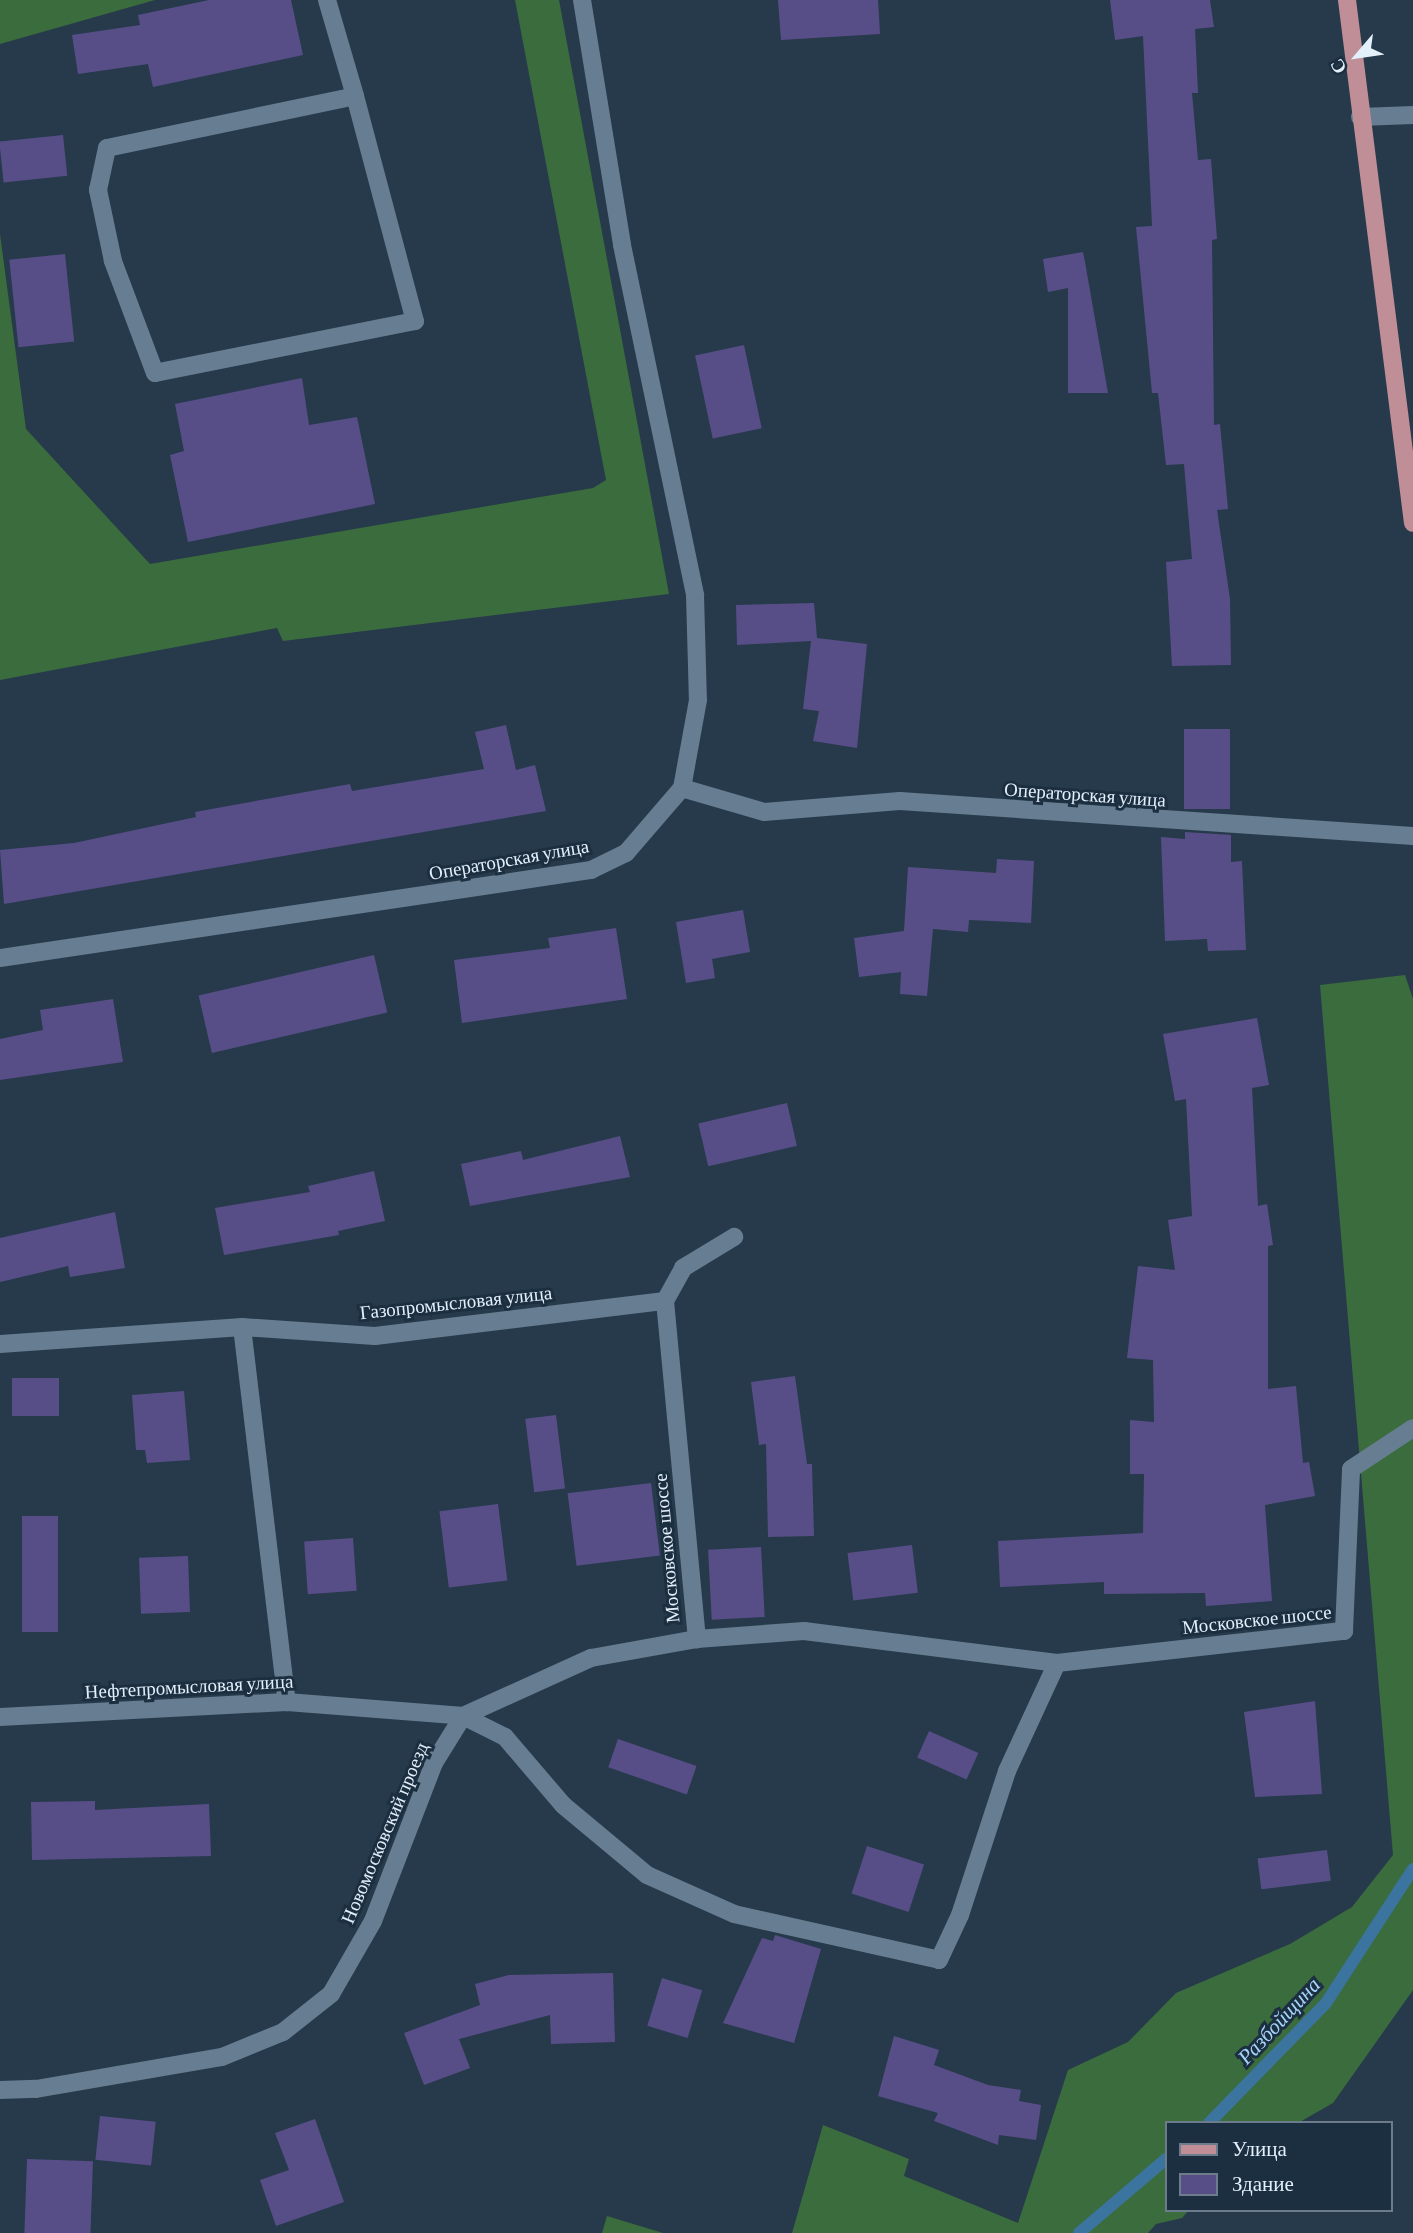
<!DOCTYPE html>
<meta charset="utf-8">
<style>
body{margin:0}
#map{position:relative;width:1413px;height:2233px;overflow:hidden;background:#263a4b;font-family:"Crimson Pro",serif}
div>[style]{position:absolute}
.forest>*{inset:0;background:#3b6c3d}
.stream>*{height:12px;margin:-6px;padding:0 6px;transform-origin:6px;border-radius:6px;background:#3b749f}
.building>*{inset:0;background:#584e87;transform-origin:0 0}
.minor>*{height:18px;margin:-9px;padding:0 9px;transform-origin:9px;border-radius:9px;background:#677d91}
.major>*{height:18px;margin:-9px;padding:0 9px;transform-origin:9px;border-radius:9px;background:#bf8e97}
span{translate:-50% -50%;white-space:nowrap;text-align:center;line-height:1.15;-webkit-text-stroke:6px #1c2f40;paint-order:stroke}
.street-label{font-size:19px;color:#e3effb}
.water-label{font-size:21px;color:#a6d5fb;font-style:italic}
.legend{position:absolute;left:1165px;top:2121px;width:228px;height:91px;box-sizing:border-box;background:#1c2f40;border:2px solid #6c7c8b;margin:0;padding:9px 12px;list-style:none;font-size:21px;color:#e3effb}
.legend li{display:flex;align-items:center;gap:14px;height:35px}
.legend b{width:35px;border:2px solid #6c7c8b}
.north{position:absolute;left:1322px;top:21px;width:70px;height:70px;-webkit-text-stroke:5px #1c2f40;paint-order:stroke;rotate:241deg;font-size:19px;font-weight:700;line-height:28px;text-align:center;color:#e3effb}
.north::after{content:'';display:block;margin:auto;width:24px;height:32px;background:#e3effb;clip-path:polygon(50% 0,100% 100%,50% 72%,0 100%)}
</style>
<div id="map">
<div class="forest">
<i style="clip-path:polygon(0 0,155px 0,0 44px)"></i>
<i style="clip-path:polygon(515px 0,559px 0,669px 594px,283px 641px,277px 628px,0 680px,0 234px,26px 429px,150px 564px,593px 488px,606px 480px)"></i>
<i style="clip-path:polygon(1405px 975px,1413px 999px,1413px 1990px,1333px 2103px,1298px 2123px,1166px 2123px,1166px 2210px,1189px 2210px,1182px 2218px,1156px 2224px,1148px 2233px,792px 2233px,823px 2125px,909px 2159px,904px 2176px,1018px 2223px,1068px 2070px,1128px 2042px,1176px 1993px,1290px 1944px,1352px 1907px,1393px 1855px,1320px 985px)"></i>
<i style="clip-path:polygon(607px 2216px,663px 2233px,602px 2233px)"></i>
</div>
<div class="stream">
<i style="left:1209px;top:2123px;width:168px;rotate:-45.7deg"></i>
<i style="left:1326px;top:2003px;width:160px;rotate:-57deg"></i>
<i style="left:1079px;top:2233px;width:114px;rotate:-40.4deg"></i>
</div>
<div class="building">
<i style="clip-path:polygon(209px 0,291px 0,303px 55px,153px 87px,148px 64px,78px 74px,72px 35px,140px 25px,138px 15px)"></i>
<i style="clip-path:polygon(778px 0,878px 0,880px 34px,781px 40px)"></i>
<i style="clip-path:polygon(1110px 0,1210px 0,1214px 27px,1195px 29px,1198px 93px,1192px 93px,1198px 160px,1211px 159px,1217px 239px,1212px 240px,1214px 425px,1220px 424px,1228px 509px,1217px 510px,1230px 599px,1231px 665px,1172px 666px,1166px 562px,1192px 559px,1184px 464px,1166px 465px,1158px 393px,1152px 393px,1136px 227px,1152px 226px,1143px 36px,1115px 40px)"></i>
<i style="left:63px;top:135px;width:41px;height:64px;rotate:84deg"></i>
<i style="clip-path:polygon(1083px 252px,1085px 262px,1108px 393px,1068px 393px,1068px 288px,1048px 292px,1043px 259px)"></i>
<i style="left:65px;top:254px;width:88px;height:56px;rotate:84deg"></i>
<i style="left:744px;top:345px;width:85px;height:50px;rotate:78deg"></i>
<i style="clip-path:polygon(302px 378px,309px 425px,357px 417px,375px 504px,188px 542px,170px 455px,184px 451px,175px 404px)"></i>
<i style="clip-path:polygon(814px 603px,817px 638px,867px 644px,857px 748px,813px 741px,819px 711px,803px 709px,811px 641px,737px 645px,736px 605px)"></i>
<i style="clip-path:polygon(506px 725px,516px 770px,535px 765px,546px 811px,4px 904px,0 850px,74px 843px,196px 817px,195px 812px,350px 784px,352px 791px,484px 769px,475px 732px)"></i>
<i style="left:1184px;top:729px;width:46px;height:80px"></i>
<i style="clip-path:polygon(1185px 832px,1231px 835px,1231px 862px,1242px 861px,1246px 950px,1208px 951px,1207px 939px,1165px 941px,1161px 837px,1185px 839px)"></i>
<i style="clip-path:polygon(997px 859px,1034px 861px,1031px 923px,969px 920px,968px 932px,933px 929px,927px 996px,900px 994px,901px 972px,859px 977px,854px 938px,904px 931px,908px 867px,996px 873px)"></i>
<i style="clip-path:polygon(743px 910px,750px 952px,712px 959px,715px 978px,686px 983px,676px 922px)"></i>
<i style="clip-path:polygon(616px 928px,627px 999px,462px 1023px,454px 960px,550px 948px,548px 938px)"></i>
<i style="left:374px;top:955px;width:59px;height:180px;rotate:77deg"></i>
<i style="clip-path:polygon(113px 999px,123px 1062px,0 1080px,0 1039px,43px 1030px,40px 1010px)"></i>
<i style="clip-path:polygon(1257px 1018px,1269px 1085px,1252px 1088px,1258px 1206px,1267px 1204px,1273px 1245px,1268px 1246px,1268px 1389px,1296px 1386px,1303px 1463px,1309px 1462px,1315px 1496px,1265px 1505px,1272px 1601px,1206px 1606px,1205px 1593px,1104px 1594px,1104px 1582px,1000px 1587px,998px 1541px,1143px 1533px,1144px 1474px,1130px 1474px,1130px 1420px,1154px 1422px,1153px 1360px,1127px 1358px,1138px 1266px,1175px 1270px,1168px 1220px,1192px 1216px,1186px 1099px,1175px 1101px,1163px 1034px)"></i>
<i style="left:787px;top:1103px;width:44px;height:91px;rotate:77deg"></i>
<i style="clip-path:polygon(620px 1136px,630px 1177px,470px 1206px,461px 1164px,521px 1151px,523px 1160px)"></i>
<i style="clip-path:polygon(374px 1171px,385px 1221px,338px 1231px,339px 1235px,224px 1255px,215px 1208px,310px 1192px,308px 1186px)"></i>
<i style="clip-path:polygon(115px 1212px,125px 1268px,70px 1277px,68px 1266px,0 1282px,0 1238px)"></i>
<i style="clip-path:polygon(795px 1376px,807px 1464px,812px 1464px,814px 1536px,768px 1537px,766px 1444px,759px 1445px,751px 1382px)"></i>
<i style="left:12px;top:1378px;width:47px;height:38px"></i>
<i style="clip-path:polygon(184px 1391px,190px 1460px,147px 1463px,145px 1450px,136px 1450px,132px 1395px)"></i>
<i style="left:556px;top:1415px;width:74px;height:31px;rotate:83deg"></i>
<i style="left:651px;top:1483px;width:73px;height:84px;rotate:83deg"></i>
<i style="left:498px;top:1504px;width:77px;height:59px;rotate:83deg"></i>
<i style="left:22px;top:1516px;width:36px;height:116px"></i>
<i style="left:353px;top:1538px;width:53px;height:49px;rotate:86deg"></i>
<i style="left:912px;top:1545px;width:48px;height:65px;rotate:83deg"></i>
<i style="left:761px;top:1547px;width:70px;height:53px;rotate:87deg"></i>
<i style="left:188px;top:1556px;width:56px;height:49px;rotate:88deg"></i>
<i style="clip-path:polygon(1315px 1701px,1322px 1794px,1255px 1797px,1244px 1712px)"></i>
<i style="left:929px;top:1731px;width:54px;height:29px;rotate:24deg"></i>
<i style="left:618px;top:1739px;width:83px;height:30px;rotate:19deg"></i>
<i style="clip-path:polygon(95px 1801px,95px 1810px,209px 1804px,211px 1856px,32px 1860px,31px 1802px)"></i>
<i style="left:867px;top:1846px;width:60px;height:50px;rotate:18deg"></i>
<i style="left:1327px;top:1850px;width:31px;height:70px;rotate:83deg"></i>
<i style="clip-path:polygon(775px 1935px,821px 1949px,794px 2043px,723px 2023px,762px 1938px,773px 1941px)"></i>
<i style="clip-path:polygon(613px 1973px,615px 2042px,551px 2044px,550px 2015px,459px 2039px,470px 2068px,424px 2085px,404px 2033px,480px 2005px,475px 1984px,509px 1975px)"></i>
<i style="left:662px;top:1978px;width:42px;height:50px;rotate:17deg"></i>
<i style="clip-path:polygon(894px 2036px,939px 2050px,934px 2065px,988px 2085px,1021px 2090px,1019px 2101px,1041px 2105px,1036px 2140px,999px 2135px,998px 2145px,934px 2121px,938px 2113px,878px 2096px)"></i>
<i style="left:100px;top:2116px;width:56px;height:44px;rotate:6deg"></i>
<i style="clip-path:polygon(315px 2119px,344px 2202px,276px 2226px,260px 2180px,289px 2170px,275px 2133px)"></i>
<i style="left:27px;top:2159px;width:66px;height:74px;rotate:2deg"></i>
</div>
<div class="minor">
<i style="left:327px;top:0;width:100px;rotate:73.7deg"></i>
<i style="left:355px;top:96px;width:233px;rotate:75.1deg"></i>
<i style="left:415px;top:321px;width:265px;rotate:168.7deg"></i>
<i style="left:155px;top:373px;width:120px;rotate:-110.6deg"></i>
<i style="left:113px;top:261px;width:73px;rotate:-101.9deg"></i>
<i style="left:98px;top:190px;width:43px;rotate:-77.9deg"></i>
<i style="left:107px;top:148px;width:253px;rotate:-11.8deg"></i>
<i style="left:582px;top:0;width:248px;rotate:80.7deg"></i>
<i style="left:622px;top:245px;width:358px;rotate:78.2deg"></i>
<i style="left:695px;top:595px;width:105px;rotate:88.4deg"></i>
<i style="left:698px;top:700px;width:89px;rotate:100.3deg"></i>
<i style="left:1360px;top:117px;width:53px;rotate:-2.2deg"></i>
<i style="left:0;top:958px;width:598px;rotate:-8.47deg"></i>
<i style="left:591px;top:870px;width:39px;rotate:-26deg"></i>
<i style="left:626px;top:853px;width:86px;rotate:-49.3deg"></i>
<i style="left:682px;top:788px;width:85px;rotate:16.3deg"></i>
<i style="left:764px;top:812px;width:136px;rotate:-4.6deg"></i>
<i style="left:900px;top:801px;width:514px;rotate:3.9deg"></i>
<i style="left:665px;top:1301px;width:340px;rotate:84.6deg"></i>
<i style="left:665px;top:1301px;width:38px;rotate:-61deg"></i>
<i style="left:683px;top:1268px;width:60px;rotate:-31.3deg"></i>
<i style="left:242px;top:1327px;width:378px;rotate:83.2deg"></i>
<i style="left:0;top:1344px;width:243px;rotate:-4deg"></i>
<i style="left:242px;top:1327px;width:133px;rotate:3.9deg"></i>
<i style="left:375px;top:1336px;width:292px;rotate:-6.9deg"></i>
<i style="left:463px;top:1716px;width:141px;rotate:-24.4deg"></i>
<i style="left:591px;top:1658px;width:108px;rotate:-10.2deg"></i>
<i style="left:697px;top:1639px;width:107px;rotate:-4.3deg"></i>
<i style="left:804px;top:1631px;width:255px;rotate:7.2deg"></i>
<i style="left:1057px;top:1663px;width:289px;rotate:-6.4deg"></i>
<i style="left:1344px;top:1631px;width:162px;rotate:-87.5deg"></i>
<i style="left:1351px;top:1469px;width:74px;rotate:-33.5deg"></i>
<i style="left:0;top:1717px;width:287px;rotate:-3deg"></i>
<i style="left:287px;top:1702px;width:177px;rotate:4.5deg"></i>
<i style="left:463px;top:1716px;width:47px;rotate:26.6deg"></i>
<i style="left:505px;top:1737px;width:89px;rotate:49.5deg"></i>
<i style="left:563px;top:1805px;width:109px;rotate:39.8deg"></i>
<i style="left:647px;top:1875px;width:95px;rotate:24.1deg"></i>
<i style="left:734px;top:1914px;width:210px;rotate:12.6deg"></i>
<i style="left:939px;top:1960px;width:50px;rotate:-65deg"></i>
<i style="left:960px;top:1915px;width:151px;rotate:-71.9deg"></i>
<i style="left:1007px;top:1771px;width:119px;rotate:-65.2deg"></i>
<i style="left:0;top:2090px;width:36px;rotate:-2deg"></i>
<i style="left:36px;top:2089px;width:189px;rotate:-9.8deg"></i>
<i style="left:222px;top:2057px;width:66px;rotate:-22.3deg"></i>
<i style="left:283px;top:2032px;width:61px;rotate:-38.4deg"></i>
<i style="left:331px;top:1994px;width:84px;rotate:-60.1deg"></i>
<i style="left:373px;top:1921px;width:169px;rotate:-68.9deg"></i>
<i style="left:434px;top:1763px;width:55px;rotate:-58.3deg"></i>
</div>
<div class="major">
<i style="left:1347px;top:0;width:527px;rotate:82.81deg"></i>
</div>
<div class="street-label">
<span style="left:1085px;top:795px;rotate:4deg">Операторская улица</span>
<span style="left:509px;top:860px;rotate:-10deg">Операторская улица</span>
<span style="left:456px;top:1303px;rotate:-6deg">Газопромысловая улица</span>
<span style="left:667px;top:1548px;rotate:-95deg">Московское шоссе</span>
<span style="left:1257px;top:1620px;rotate:-6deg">Московское шоссе</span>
<span style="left:189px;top:1687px;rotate:-3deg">Нефтепромысловая улица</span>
<span style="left:385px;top:1833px;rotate:-67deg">Новомосковский проезд</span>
</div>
<div class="water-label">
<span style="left:1279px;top:2021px;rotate:-47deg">Разбойщина</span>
</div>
<ul class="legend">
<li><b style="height:9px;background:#bf8e97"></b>Улица</li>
<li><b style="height:19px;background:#584e87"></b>Здание</li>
</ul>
<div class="north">С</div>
</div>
